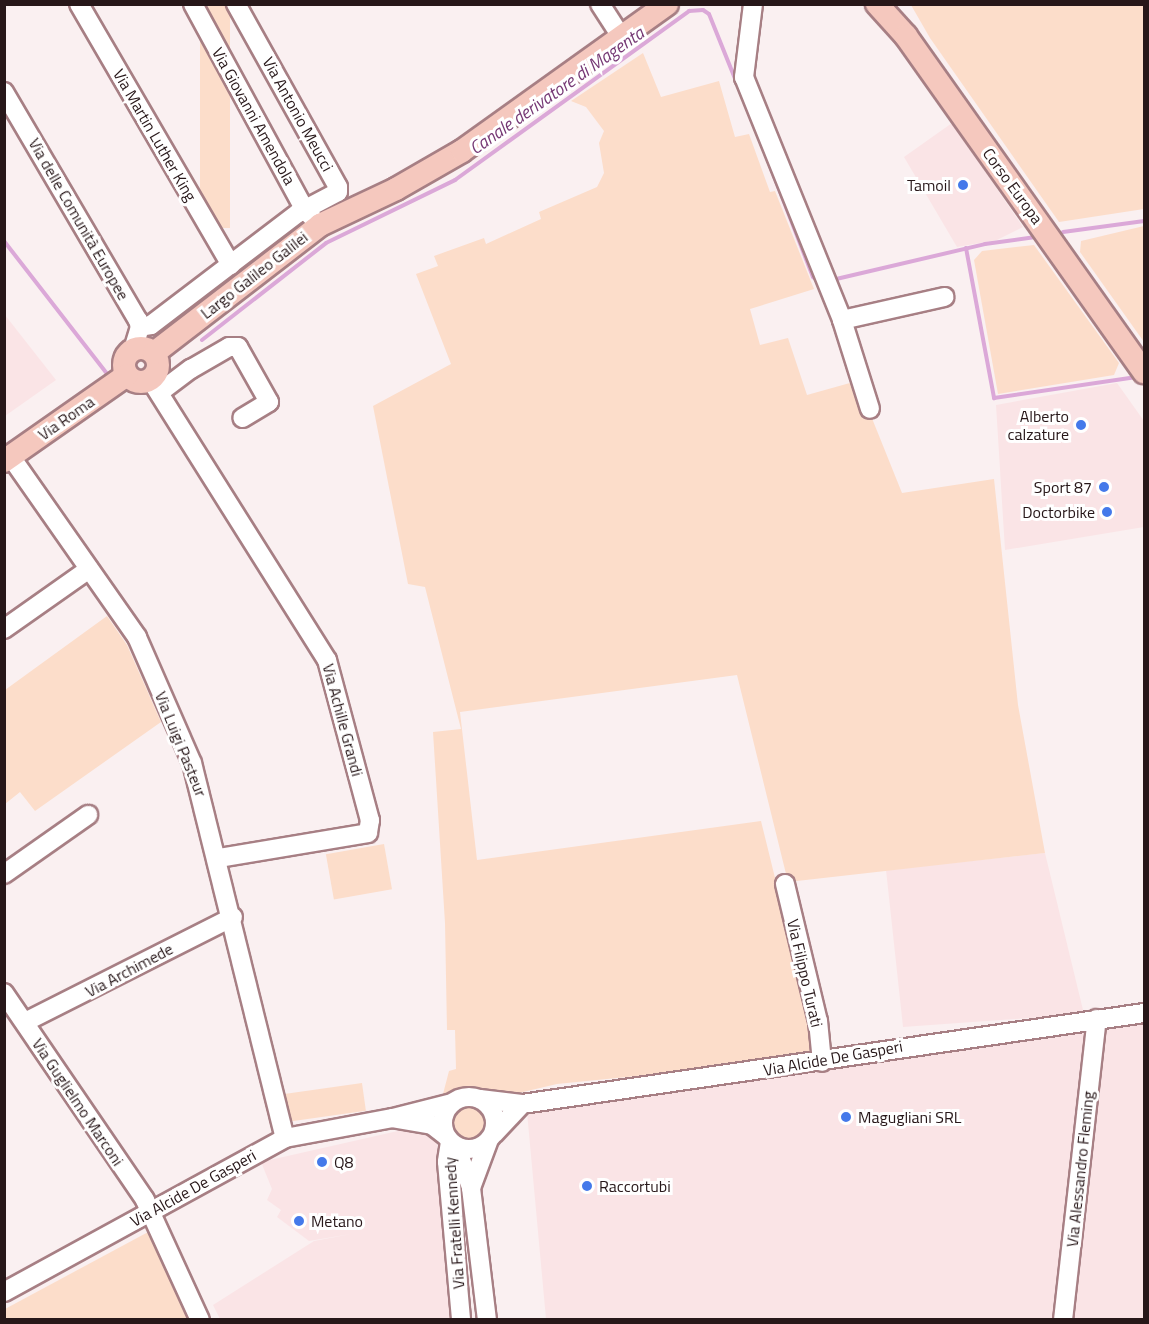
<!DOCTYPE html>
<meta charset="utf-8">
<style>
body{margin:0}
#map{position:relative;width:1149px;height:1324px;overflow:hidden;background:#faf0f1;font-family:"Titillium Web",sans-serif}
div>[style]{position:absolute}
.built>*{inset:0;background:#fae4e6}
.green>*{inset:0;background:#fcddca;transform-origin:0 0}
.round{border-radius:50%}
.stream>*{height:4px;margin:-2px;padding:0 2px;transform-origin:2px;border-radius:2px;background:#dba8d8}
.roads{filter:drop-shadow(2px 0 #a77f84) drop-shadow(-2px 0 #a77f84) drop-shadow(0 2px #a77f84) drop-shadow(0 -2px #a77f84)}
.minor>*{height:18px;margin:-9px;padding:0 9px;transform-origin:9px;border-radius:9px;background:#fff}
.minor>.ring{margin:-9px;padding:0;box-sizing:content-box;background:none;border:18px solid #fff;border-radius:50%}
.major>*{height:22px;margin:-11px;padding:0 11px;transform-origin:11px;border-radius:11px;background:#f5c8be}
.major>.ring{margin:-11px;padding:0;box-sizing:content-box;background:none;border:22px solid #f5c8be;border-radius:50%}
.dots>*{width:16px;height:16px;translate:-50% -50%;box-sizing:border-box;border:3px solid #fff;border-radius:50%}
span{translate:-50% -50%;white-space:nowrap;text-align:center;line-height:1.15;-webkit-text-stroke:6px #fff;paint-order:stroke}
.street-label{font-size:16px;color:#271719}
.poi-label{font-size:16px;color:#271719}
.right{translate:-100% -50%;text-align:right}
.left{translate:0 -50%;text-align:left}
.water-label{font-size:18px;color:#763975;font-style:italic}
.frame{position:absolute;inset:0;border:6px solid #271719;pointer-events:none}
</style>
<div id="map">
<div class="built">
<i style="clip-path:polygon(952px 123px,1023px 227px,997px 240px,957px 247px,904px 157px)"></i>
<i style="clip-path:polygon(5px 315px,56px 380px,5px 416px,4px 416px)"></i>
<i style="clip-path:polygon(1117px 383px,1144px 421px,1144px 527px,1005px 550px,996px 405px)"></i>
<i style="clip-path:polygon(1045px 853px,1084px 1014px,903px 1027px,886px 870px)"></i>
<i style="clip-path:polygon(1144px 1021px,1144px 1319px,546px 1319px,527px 1112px)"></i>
<i style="clip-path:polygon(411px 1128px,422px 1128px,437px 1142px,457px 1319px,220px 1319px,213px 1305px,314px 1241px,351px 1234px,309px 1241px,277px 1217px,281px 1210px,267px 1200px,272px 1189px,261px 1162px)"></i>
</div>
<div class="green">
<i style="left:200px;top:5px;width:30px;height:223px"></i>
<i style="clip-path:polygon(911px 5px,1144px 5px,1144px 209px,1059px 222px,930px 38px)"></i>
<i style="clip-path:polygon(643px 53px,661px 97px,719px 81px,735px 137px,749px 134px,770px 192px,775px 191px,814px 289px,750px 309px,760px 345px,788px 338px,807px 395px,857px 381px,902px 493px,994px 479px,1018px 705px,1045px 853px,788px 882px,737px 675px,460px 712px,477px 860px,761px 821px,810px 1020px,812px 1052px,809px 1056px,756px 1064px,557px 1084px,510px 1095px,473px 1086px,443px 1094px,449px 1071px,456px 1069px,455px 1030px,447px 1030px,445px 923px,433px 732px,461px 729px,425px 587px,408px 584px,373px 406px,451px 364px,416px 274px,438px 266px,434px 256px,484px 238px,486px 244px,541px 219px,539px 212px,597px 187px,604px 173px,599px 143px,604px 131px,586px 107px,571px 101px)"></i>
<i style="clip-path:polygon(1144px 226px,1144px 342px,1080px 252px,1081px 241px)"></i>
<i style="clip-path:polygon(1034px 245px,1119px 363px,1114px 375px,998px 394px,974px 260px,982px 251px)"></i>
<i style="clip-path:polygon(107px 616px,127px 645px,161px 722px,35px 811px,20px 792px,5px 804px,5px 690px)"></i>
<i style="left:384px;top:844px;width:46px;height:59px;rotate:80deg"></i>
<i style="left:362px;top:1083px;width:28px;height:82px;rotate:82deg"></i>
<i class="round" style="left:450px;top:1104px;width:38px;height:38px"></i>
<i style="clip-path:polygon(150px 1231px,190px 1320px,5px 1320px,5px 1309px)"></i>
</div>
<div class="stream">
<i style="left:757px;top:132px;width:155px;rotate:68.9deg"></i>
<i style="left:813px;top:277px;width:8px;rotate:40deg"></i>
<i style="left:1063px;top:232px;width:82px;rotate:-7.7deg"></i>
<i style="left:4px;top:241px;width:170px;rotate:52.2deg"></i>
<i style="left:966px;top:248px;width:153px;rotate:79.4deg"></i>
<i style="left:994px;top:398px;width:144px;rotate:-8.4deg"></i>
<i style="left:832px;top:280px;width:157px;rotate:-13.2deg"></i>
<i style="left:985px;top:244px;width:51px;rotate:-7.8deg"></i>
<i style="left:202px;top:340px;width:157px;rotate:-38deg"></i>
<i style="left:326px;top:243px;width:144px;rotate:-26deg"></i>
<i style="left:455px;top:180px;width:289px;rotate:-35.8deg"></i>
<i style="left:689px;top:11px;width:14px;rotate:-4deg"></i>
<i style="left:703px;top:10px;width:7px;rotate:34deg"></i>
<i style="left:709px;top:14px;width:72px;rotate:68.1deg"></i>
</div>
<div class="roads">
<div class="minor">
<i style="left:79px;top:4px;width:302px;rotate:59.8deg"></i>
<i style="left:193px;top:4px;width:234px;rotate:61.5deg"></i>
<i style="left:305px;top:210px;width:10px;rotate:45deg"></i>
<i style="left:600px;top:4px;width:40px;rotate:57.1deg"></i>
<i style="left:753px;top:4px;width:74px;rotate:97deg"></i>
<i style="left:744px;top:77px;width:262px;rotate:68deg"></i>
<i style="left:842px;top:320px;width:93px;rotate:72.5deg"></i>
<i style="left:4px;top:92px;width:264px;rotate:59.6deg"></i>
<i style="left:138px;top:320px;width:7px;rotate:74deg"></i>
<i style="left:140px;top:327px;width:24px;rotate:107deg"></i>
<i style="left:842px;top:320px;width:105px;rotate:-12.7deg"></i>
<i style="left:140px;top:327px;width:11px;rotate:-10deg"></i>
<i style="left:151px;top:325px;width:185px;rotate:-37.3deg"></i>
<i style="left:298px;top:213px;width:45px;rotate:-27.7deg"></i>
<i style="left:338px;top:192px;width:5px;rotate:-90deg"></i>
<i style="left:338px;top:187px;width:210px;rotate:-119.1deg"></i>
<i style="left:150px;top:379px;width:332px;rotate:57.8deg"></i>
<i style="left:327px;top:660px;width:166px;rotate:75deg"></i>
<i style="left:370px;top:820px;width:13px;rotate:99deg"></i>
<i style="left:368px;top:833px;width:152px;rotate:170.5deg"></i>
<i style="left:160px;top:392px;width:39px;rotate:-37deg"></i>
<i style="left:191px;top:369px;width:44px;rotate:-30.1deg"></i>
<i style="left:229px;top:347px;width:9px"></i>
<i style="left:238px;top:347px;width:63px;rotate:60.6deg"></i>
<i style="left:269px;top:402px;width:31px;rotate:149deg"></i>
<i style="left:11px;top:457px;width:220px;rotate:55deg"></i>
<i style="left:137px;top:637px;width:137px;rotate:66.4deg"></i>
<i style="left:192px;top:763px;width:386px;rotate:76.1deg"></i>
<i style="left:4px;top:629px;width:104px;rotate:-35.2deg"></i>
<i style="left:4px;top:874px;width:103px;rotate:-35.1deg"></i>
<i style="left:785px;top:884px;width:141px;rotate:76.5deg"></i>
<i style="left:818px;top:1021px;width:41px;rotate:84.4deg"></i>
<i style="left:4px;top:993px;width:250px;rotate:55.7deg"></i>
<i style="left:145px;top:1200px;width:132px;rotate:65.4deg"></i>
<i style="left:25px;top:1022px;width:233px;rotate:-26.8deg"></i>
<i class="ring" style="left:443px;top:1097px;width:34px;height:34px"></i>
<i style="left:480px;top:1099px;width:42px;rotate:6.8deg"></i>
<i style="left:522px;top:1104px;width:41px;rotate:133deg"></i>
<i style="left:522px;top:1104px;width:629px;rotate:-8.32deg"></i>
<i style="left:446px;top:1136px;width:18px;rotate:-142deg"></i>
<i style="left:432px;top:1125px;width:40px;rotate:-170deg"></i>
<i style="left:393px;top:1118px;width:61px;rotate:-14.3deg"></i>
<i style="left:450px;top:1142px;width:20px;rotate:99deg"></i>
<i style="left:447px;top:1162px;width:159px;rotate:84.9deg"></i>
<i style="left:450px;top:1142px;width:18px;rotate:56deg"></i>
<i style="left:460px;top:1157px;width:33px;rotate:70deg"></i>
<i style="left:471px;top:1188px;width:49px;rotate:-69.7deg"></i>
<i style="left:471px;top:1188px;width:133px;rotate:83.1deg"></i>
<i style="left:4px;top:1292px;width:320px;rotate:-28.7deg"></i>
<i style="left:285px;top:1138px;width:110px;rotate:-10.5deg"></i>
<i style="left:1063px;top:1320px;width:303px;rotate:-83.6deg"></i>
</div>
<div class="major">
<i style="left:877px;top:4px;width:43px;rotate:47.8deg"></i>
<i style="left:906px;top:36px;width:412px;rotate:54.7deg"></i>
<i class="ring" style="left:124px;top:348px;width:12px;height:12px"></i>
<i style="left:154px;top:353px;width:210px;rotate:-37.6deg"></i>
<i style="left:320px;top:225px;width:84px;rotate:-25.3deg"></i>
<i style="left:396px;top:189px;width:76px;rotate:-29.9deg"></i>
<i style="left:462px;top:151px;width:252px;rotate:-35.6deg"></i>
<i style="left:4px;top:461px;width:150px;rotate:-35deg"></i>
</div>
</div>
<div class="dots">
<i style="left:963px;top:185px;background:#4479ea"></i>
<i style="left:1081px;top:425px;background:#4479ea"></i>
<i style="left:1104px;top:487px;background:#4479ea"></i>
<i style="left:1107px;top:512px;background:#4479ea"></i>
<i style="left:846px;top:1117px;background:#4479ea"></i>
<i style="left:322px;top:1162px;background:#4479ea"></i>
<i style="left:587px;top:1186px;background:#4479ea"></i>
<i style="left:299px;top:1221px;background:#4479ea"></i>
</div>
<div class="street-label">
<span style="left:298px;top:114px;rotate:61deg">Via Antonio Meucci</span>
<span style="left:254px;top:116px;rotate:61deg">Via Giovanni Amendola</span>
<span style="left:155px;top:135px;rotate:60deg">Via Martin Luther King</span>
<span style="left:1013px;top:186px;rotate:54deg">Corso Europa</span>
<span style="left:79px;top:219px;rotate:60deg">Via delle Comunità Europee</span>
<span style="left:254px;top:275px;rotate:-38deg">Largo Galileo Galilei</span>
<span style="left:66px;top:418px;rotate:-35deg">Via Roma</span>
<span style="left:343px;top:720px;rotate:75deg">Via Achille Grandi</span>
<span style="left:181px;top:744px;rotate:68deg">Via Luigi Pasteur</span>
<span style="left:129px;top:970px;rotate:-28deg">Via Archimede</span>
<span style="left:805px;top:973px;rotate:77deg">Via Filippo Turati</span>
<span style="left:833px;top:1058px;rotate:-10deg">Via Alcide De Gasperi</span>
<span style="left:78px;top:1102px;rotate:56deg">Via Guglielmo Marconi</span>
<span style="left:1080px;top:1169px;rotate:-84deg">Via Alessandro Fleming</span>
<span style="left:193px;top:1188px;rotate:-29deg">Via Alcide De Gasperi</span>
<span style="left:454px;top:1223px;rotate:-94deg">Via Fratelli Kennedy</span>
</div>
<div class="poi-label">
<span class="right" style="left:951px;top:185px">Tamoil</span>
<span class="right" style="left:1069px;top:425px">Alberto<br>calzature</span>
<span class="right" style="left:1092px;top:487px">Sport 87</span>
<span class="right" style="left:1095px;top:512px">Doctorbike</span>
<span class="left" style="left:858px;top:1117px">Magugliani SRL</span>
<span class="left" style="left:334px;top:1162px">Q8</span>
<span class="left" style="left:599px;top:1186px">Raccortubi</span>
<span class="left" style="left:311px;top:1221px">Metano</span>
</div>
<div class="water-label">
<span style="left:557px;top:91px;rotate:-35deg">Canale derivatore di Magenta</span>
</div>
<div class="frame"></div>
</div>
